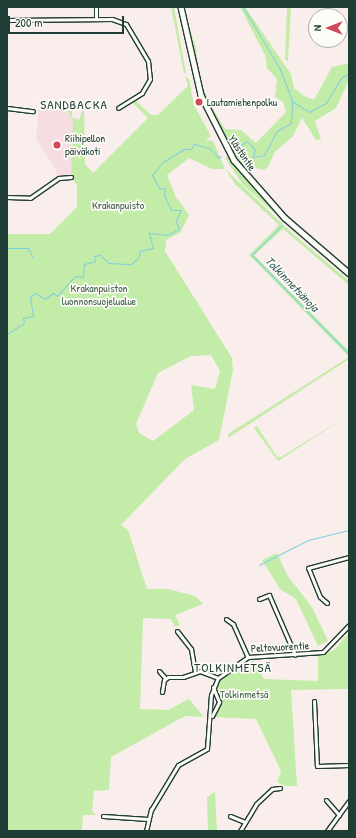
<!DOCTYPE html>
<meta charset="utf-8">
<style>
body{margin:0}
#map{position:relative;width:356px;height:838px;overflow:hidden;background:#faeeed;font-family:"Patrick Hand",sans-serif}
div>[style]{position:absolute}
.built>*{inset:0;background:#f6dde1}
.green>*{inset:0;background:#c2eca8}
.stream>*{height:1px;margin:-0.5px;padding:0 0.5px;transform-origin:0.5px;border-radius:0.5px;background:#80cede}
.roads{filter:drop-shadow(1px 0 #1f3d34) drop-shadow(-1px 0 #1f3d34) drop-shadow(0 1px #1f3d34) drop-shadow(0 -1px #1f3d34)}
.minor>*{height:3px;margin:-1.5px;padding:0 1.5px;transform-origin:1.5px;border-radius:1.5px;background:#fdfcf7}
.secondary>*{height:4.5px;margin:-2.25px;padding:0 2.25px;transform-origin:2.25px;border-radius:2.25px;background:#fdfcf7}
.dots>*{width:11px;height:11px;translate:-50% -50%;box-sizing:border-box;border:2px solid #fdfcf7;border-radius:50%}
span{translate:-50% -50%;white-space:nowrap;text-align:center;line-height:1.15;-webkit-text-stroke:3.5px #fdfcf7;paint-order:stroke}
.poi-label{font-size:11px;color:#1f3d34}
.left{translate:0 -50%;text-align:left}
.street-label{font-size:11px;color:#1f3d34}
.park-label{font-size:11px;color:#40604b}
.water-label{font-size:12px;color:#37615e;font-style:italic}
.quarter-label{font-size:13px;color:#1f3d34;letter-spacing:1px}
.frame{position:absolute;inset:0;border:8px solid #1f3d34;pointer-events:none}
.north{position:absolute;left:308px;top:8px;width:40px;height:40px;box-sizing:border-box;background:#fdfcf7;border:1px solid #a4b0a9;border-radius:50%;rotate:270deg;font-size:11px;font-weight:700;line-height:16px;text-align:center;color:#1f3d34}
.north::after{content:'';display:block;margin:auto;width:14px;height:18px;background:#d1495b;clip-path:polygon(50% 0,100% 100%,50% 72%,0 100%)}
.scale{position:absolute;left:8px;top:16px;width:116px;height:18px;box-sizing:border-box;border:2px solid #1f3d34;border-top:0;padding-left:5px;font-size:12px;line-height:14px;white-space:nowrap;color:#1f3d34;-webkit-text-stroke:3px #fdfcf7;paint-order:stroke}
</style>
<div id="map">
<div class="built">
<i style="clip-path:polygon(39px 107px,64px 107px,73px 120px,71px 176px,57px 178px,56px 170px,36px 139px)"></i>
</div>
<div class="green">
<i style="clip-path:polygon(171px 7px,174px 7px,186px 73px,156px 73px,155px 72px,155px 67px,156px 73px,184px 73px)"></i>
<i style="clip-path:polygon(183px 7px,196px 48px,200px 80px,210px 104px,225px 129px,241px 130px,256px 143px,286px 112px,283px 102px,275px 97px,277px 79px,267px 68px,265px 55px,240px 7px,245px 7px,291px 74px,294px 88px,304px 96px,314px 100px,332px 67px,349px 63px,349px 80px,336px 108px,315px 121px,321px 139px,316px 140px,302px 118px,293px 136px,275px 152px,268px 167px,264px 170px,248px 166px,247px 171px,226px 141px,202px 92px)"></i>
<i style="clip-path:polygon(287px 7px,291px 7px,288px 61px,285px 60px)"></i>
<i style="clip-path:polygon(evenodd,185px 76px,189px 79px,194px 105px,211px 136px,206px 140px,213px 141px,225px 169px,292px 233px,349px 281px,349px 285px,283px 229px,254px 255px,349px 351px,349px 357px,249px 255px,279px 225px,235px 184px,225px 169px,212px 169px,189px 158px,167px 175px,176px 197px,189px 215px,181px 232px,166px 240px,165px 251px,232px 358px,233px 370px,219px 440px,185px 459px,121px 525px,128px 530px,147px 589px,168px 589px,195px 596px,203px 604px,175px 615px,180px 625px,175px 627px,171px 619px,143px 618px,140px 709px,168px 710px,189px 699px,204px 717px,185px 716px,111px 757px,109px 790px,94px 791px,92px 811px,96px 815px,83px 815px,82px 831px,7px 831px,7px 234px,50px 234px,77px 207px,77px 186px,71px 176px,73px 120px,65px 107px,52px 106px,72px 106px,72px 117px,79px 120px,84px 106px,85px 164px,93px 173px,148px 118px,133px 103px,128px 104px,136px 101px,151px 115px,158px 115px,188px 86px,185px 76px,211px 355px,220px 371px,215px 389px,191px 385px,194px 410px,153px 441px,139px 433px,136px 424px,158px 373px,191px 356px,211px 355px)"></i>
<i style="clip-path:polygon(229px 156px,268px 204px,349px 278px,243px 185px,225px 158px)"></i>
<i style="clip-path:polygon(349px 357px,349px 359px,228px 438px,228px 434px)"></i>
<i style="clip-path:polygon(349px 415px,278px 461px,254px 428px,257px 426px,277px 457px,281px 457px)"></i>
<i style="clip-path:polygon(277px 553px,287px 575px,312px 607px,328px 641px,318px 646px,296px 599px,280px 589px,262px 560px)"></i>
<i style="clip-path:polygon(348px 634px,349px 689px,291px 690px,297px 786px,285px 786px,277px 782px,281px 771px,256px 719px,214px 717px,220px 704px,217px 682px,253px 660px,264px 679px,318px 681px,318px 657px,334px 650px)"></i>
<i style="clip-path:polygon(215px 792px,217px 831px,208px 831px,207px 797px)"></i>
</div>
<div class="stream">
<i style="left:243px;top:7px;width:72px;rotate:59.2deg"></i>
<i style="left:280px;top:69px;width:34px;rotate:69deg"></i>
<i style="left:232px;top:150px;width:17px;rotate:-31deg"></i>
<i style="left:247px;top:141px;width:12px;rotate:48deg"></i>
<i style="left:255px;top:150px;width:8px;rotate:113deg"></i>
<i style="left:252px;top:157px;width:12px;rotate:-9deg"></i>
<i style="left:264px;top:155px;width:27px;rotate:-62deg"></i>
<i style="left:277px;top:131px;width:16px;rotate:-30deg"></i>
<i style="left:291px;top:123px;width:22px;rotate:-87deg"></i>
<i style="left:292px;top:101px;width:20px;rotate:33deg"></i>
<i style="left:309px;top:112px;width:19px;rotate:-28deg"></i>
<i style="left:326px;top:103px;width:29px;rotate:-59deg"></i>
<i style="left:341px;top:78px;width:9px;rotate:-32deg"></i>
<i style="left:282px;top:225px;width:42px;rotate:135deg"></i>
<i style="left:252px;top:255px;width:139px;rotate:45.6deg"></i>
<i style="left:7px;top:248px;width:21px"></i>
<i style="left:28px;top:248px;width:11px;rotate:63deg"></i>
<i style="left:7px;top:334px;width:20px;rotate:-33deg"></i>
<i style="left:24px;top:323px;width:5px;rotate:-101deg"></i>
<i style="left:23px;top:318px;width:10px;rotate:-11deg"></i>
<i style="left:33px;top:316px;width:19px;rotate:-99deg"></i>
<i style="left:30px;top:297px;width:6px;rotate:-39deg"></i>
<i style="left:35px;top:293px;width:12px;rotate:31deg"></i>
<i style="left:45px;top:299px;width:10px;rotate:-37deg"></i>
<i style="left:53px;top:293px;width:5px;rotate:37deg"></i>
<i style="left:57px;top:296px;width:27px;rotate:-48deg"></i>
<i style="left:75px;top:276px;width:8px;rotate:7deg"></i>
<i style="left:83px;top:277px;width:13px;rotate:-86deg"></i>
<i style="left:84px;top:264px;width:11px;rotate:-15deg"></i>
<i style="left:95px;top:261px;width:5px;rotate:-101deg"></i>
<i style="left:94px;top:256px;width:6px;rotate:-9deg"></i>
<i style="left:100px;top:255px;width:12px;rotate:42deg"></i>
<i style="left:109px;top:263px;width:22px;rotate:3deg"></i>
<i style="left:131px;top:264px;width:11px;rotate:-41deg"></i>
<i style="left:139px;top:257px;width:6px;rotate:-81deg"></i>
<i style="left:140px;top:251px;width:13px;rotate:-13deg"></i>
<i style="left:153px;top:248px;width:16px;rotate:-105deg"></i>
<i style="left:149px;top:233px;width:18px;rotate:6deg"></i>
<i style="left:167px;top:235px;width:13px;rotate:-27deg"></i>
<i style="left:179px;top:229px;width:9px;rotate:-111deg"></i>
<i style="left:176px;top:221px;width:12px;rotate:-66deg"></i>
<i style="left:181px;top:210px;width:10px;rotate:180deg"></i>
<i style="left:171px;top:210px;width:17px;rotate:-115deg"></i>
<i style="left:164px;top:195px;width:6px;rotate:-81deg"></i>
<i style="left:165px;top:189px;width:6px;rotate:-171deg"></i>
<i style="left:159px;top:188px;width:15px;rotate:-118deg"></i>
<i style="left:152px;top:175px;width:17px;rotate:-50deg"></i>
<i style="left:163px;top:162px;width:25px;rotate:-32deg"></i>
<i style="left:184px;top:149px;width:7px"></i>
<i style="left:191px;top:149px;width:6px;rotate:-59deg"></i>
<i style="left:194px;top:144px;width:16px;rotate:15deg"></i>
<i style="left:209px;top:148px;width:14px;rotate:45deg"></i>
<i style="left:219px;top:158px;width:3px;rotate:-45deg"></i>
<i style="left:259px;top:565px;width:55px;rotate:-27deg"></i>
<i style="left:308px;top:540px;width:42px;rotate:-13.7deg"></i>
</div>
<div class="roads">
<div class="minor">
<i style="left:96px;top:7px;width:12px;rotate:90deg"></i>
<i style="left:7px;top:20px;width:105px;rotate:-0.5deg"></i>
<i style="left:112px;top:19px;width:15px;rotate:20deg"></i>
<i style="left:126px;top:24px;width:43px;rotate:59.3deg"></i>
<i style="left:148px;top:61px;width:18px;rotate:84deg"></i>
<i style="left:150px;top:79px;width:16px;rotate:120deg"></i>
<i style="left:142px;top:93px;width:28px;rotate:148deg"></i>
<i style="left:7px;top:108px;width:26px;rotate:7deg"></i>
<i style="left:7px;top:197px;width:23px;rotate:2deg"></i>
<i style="left:30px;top:198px;width:35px;rotate:-35deg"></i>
<i style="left:59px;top:178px;width:12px;rotate:-5deg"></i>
<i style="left:259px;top:599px;width:11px;rotate:-22deg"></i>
<i style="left:269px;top:595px;width:65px;rotate:66.6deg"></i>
<i style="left:327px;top:603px;width:9px;rotate:-139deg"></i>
<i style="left:320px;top:597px;width:31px;rotate:-112deg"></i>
<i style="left:308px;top:568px;width:42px;rotate:-15deg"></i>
<i style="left:226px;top:619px;width:9px;rotate:36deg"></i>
<i style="left:233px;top:624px;width:36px;rotate:66deg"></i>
<i style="left:177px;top:631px;width:23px;rotate:52deg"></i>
<i style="left:191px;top:649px;width:22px;rotate:80deg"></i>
<i style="left:159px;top:671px;width:9px;rotate:49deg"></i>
<i style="left:162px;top:692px;width:12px;rotate:-81deg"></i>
<i style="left:164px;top:680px;width:5px;rotate:-37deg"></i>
<i style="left:168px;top:677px;width:15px"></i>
<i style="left:183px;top:677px;width:18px;rotate:-19deg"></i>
<i style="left:200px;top:671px;width:19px;rotate:21deg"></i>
<i style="left:314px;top:701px;width:65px;rotate:87.4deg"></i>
<i style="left:317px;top:766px;width:32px;rotate:-2deg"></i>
<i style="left:212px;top:716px;width:16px;rotate:-63deg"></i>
<i style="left:219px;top:702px;width:16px;rotate:-112deg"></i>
<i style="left:326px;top:800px;width:20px;rotate:49deg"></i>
<i style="left:103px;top:816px;width:45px;rotate:3.8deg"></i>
<i style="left:230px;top:816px;width:16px;rotate:22deg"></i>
<i style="left:146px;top:831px;width:22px;rotate:-77deg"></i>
<i style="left:151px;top:810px;width:52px;rotate:-59deg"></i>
<i style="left:178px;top:765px;width:33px;rotate:-29deg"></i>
<i style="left:207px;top:749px;width:54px;rotate:-85.8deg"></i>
<i style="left:211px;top:695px;width:18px;rotate:-68deg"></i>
<i style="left:218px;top:678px;width:37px;rotate:-35deg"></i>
<i style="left:248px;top:657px;width:75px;rotate:-3.8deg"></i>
<i style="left:323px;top:652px;width:37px;rotate:-46deg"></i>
<i style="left:240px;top:831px;width:31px;rotate:-59deg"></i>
<i style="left:256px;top:804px;width:22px;rotate:-43deg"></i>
<i style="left:272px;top:789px;width:8px;rotate:-7deg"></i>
<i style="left:327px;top:831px;width:37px;rotate:-54deg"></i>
</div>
<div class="secondary">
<i style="left:181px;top:7px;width:90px;rotate:77.2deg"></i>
<i style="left:201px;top:95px;width:73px;rotate:63.1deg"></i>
<i style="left:234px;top:160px;width:77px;rotate:48.7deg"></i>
<i style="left:285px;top:218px;width:84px;rotate:40.7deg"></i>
</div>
</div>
<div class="dots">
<i style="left:199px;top:102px;background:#d1495b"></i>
<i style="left:57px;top:145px;background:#d1495b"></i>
</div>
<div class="poi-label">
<span class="left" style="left:207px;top:102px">Lautamiehenpolku</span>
<span class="left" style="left:65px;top:145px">Riihipellon<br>päiväkoti</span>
</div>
<div class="street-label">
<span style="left:242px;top:153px;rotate:56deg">Ylästöntie</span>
<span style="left:280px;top:647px;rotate:-3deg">Peltovuorentie</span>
</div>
<div class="park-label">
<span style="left:118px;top:205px">Krakanpuisto</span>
<span style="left:99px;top:295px">Krakanpuiston<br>luonnonsuojelualue</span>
<span style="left:244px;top:694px">Tolkinmetsä</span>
</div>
<div class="water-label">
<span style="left:292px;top:284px;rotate:46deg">Tolkinmetsänoja</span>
</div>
<div class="quarter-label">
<span style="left:74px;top:104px">SANDBACKA</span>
<span style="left:233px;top:667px">TOLKINMETSÄ</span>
</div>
<div class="frame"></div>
<div class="north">N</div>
<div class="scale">200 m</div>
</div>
